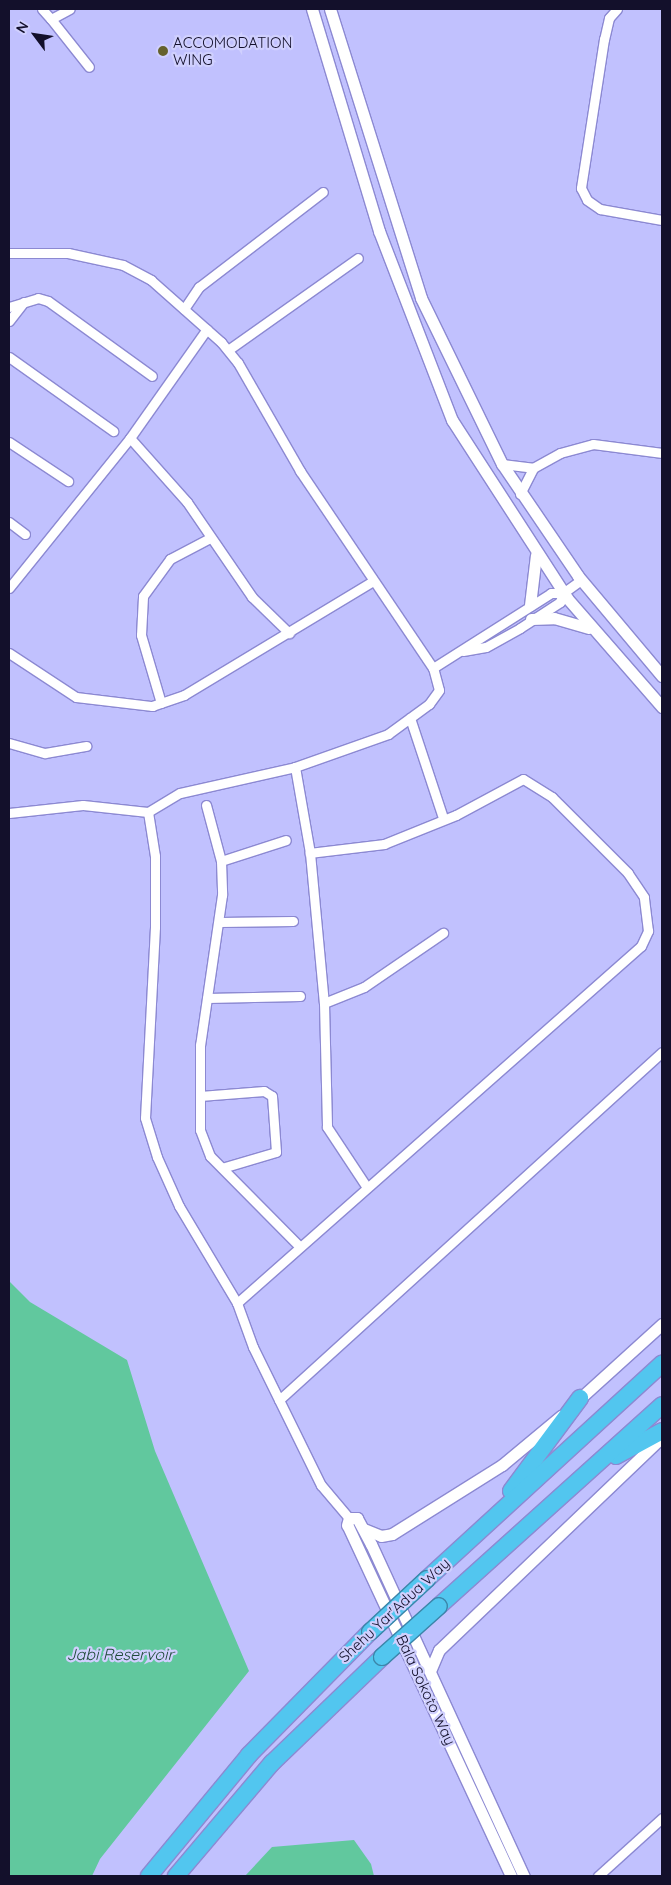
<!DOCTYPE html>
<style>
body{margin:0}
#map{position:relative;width:671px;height:1885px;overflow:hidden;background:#c1c1fe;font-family:Quicksand,sans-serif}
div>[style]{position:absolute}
.water>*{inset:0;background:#61c89e}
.roads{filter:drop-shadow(1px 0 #8c89d2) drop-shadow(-1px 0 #8c89d2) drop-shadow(0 1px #8c89d2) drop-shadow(0 -1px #8c89d2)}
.minor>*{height:9px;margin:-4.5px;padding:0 4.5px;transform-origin:4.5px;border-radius:4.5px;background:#fff}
.tertiary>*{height:11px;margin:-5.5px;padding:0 5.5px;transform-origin:5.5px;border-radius:5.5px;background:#fff}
.motorway>*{height:16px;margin:-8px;padding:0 8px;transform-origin:8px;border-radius:8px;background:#52c6ef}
.bridges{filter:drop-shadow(1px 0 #3c86aa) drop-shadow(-1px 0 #3c86aa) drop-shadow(0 1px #3c86aa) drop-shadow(0 -1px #3c86aa)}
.motorway-bridge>*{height:16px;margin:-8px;padding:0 8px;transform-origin:8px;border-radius:8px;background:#52c6ef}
.dots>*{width:14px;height:14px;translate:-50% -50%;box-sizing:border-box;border:2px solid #d0d0fe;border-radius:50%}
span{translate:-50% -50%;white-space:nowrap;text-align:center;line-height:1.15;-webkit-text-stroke:4.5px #d0d0fe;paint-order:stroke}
.poi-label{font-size:15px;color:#13102b}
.left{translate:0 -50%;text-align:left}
.street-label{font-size:15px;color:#13102b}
.water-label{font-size:16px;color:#1f4b39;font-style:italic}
.frame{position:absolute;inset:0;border:10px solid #13102b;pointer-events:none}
.north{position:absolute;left:10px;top:10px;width:50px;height:50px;-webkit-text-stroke:4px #d0d0fe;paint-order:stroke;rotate:301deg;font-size:14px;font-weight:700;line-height:20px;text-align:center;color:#13102b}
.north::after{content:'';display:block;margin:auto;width:18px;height:22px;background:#13102b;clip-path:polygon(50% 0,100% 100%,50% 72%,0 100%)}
</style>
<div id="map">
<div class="water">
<i style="clip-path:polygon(9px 1281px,30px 1302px,127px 1360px,155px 1451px,249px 1671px,100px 1859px,92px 1876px,9px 1876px)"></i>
<i style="clip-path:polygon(354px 1840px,371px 1864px,374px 1876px,245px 1876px,272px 1847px)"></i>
</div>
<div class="roads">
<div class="minor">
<i style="left:42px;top:9px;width:13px;rotate:48deg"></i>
<i style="left:51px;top:19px;width:21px;rotate:-28deg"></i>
<i style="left:617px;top:9px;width:12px;rotate:132deg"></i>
<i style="left:609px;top:18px;width:22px;rotate:103deg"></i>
<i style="left:604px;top:39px;width:151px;rotate:98.8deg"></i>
<i style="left:581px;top:188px;width:13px;rotate:63deg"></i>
<i style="left:587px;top:200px;width:16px;rotate:35deg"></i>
<i style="left:600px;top:209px;width:63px;rotate:10.1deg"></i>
<i style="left:51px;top:19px;width:61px;rotate:51.6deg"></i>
<i style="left:9px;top:253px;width:59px"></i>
<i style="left:68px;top:253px;width:56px;rotate:12.3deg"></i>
<i style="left:123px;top:265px;width:32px;rotate:28deg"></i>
<i style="left:151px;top:280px;width:94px;rotate:41.5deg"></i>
<i style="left:221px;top:342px;width:27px;rotate:51deg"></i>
<i style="left:238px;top:363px;width:125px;rotate:60.1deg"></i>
<i style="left:300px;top:471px;width:238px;rotate:56deg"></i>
<i style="left:433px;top:668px;width:140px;rotate:-32.4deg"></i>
<i style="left:551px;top:593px;width:12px"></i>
<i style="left:9px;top:307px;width:30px;rotate:-17deg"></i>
<i style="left:38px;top:298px;width:10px;rotate:17deg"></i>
<i style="left:48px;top:301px;width:128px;rotate:35.8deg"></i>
<i style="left:184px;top:309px;width:27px;rotate:-56deg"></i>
<i style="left:199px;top:287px;width:156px;rotate:-37.5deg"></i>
<i style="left:9px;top:321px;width:24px;rotate:-52deg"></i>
<i style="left:228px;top:350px;width:159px;rotate:-35.3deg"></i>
<i style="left:9px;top:357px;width:128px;rotate:35.4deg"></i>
<i style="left:130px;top:438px;width:86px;rotate:48.3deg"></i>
<i style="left:187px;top:502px;width:115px;rotate:55.6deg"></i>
<i style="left:252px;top:597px;width:52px;rotate:44.2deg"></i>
<i style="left:9px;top:442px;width:71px;rotate:33.5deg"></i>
<i style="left:502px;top:464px;width:31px;rotate:7deg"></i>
<i style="left:533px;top:468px;width:31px;rotate:-29deg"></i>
<i style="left:560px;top:453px;width:34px;rotate:-15deg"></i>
<i style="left:593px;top:444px;width:70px;rotate:7.4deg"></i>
<i style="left:520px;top:494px;width:29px;rotate:-63deg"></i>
<i style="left:9px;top:522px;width:20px;rotate:37deg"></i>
<i style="left:9px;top:588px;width:193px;rotate:-51.1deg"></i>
<i style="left:130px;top:438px;width:133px;rotate:-54.8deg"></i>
<i style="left:463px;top:651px;width:23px;rotate:-10deg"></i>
<i style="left:486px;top:647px;width:39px;rotate:-29deg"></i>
<i style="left:520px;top:628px;width:48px;rotate:-33deg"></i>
<i style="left:560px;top:602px;width:9px;rotate:-72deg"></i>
<i style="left:563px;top:593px;width:22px;rotate:-36deg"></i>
<i style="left:9px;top:653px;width:80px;rotate:33.3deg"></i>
<i style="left:76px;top:697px;width:77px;rotate:6.8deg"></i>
<i style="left:152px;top:706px;width:34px;rotate:-19deg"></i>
<i style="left:184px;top:695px;width:221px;rotate:-31.1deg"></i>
<i style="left:161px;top:703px;width:71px;rotate:-106.4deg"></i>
<i style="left:141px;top:635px;width:39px;rotate:-87deg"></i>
<i style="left:143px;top:596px;width:46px;rotate:-53.9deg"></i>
<i style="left:170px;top:559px;width:43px;rotate:-27.8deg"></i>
<i style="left:410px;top:718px;width:105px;rotate:71.7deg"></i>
<i style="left:9px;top:743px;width:37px;rotate:16deg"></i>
<i style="left:45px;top:753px;width:42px;rotate:-9.7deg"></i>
<i style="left:295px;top:767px;width:87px;rotate:80.1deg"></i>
<i style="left:310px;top:853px;width:151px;rotate:84.7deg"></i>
<i style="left:324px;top:1003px;width:124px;rotate:88.6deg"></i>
<i style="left:327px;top:1127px;width:71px;rotate:56.5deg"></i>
<i style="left:206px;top:805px;width:58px;rotate:75deg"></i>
<i style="left:221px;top:861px;width:34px;rotate:88deg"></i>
<i style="left:222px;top:895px;width:152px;rotate:98.3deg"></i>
<i style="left:200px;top:1045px;width:85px;rotate:90deg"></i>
<i style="left:200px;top:1130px;width:28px;rotate:69deg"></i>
<i style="left:210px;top:1156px;width:127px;rotate:45.3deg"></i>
<i style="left:148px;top:812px;width:45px;rotate:81deg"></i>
<i style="left:155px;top:856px;width:71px;rotate:90deg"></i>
<i style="left:155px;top:927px;width:191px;rotate:93deg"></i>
<i style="left:145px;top:1118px;width:41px;rotate:72.9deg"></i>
<i style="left:157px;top:1157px;width:54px;rotate:65.8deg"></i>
<i style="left:179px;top:1206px;width:113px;rotate:59.1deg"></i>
<i style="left:237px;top:1303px;width:47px;rotate:70deg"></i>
<i style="left:253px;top:1347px;width:154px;rotate:63.8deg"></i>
<i style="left:321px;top:1485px;width:43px;rotate:49.7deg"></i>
<i style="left:9px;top:813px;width:74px;rotate:-6.2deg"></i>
<i style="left:83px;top:805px;width:65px;rotate:6.1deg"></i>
<i style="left:148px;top:812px;width:37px;rotate:-31deg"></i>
<i style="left:180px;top:793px;width:118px;rotate:-12.7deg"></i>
<i style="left:295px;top:767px;width:99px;rotate:-19.5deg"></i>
<i style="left:388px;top:734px;width:51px;rotate:-36.2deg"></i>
<i style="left:429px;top:704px;width:17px;rotate:-54deg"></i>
<i style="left:439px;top:690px;width:23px;rotate:-105deg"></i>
<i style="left:221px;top:861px;width:68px;rotate:-17.9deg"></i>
<i style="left:220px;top:922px;width:73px;rotate:-0.8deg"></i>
<i style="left:207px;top:998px;width:93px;rotate:-1.2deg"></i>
<i style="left:324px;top:1003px;width:43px;rotate:-21.8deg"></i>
<i style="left:364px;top:987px;width:96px;rotate:-34.4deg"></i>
<i style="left:200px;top:1096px;width:64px;rotate:-4.5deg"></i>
<i style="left:264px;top:1091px;width:9px;rotate:32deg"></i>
<i style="left:272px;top:1096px;width:56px;rotate:85.9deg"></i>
<i style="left:276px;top:1152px;width:56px;rotate:163.5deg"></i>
<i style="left:237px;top:1303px;width:539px;rotate:-41.47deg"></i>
<i style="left:641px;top:946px;width:17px;rotate:-65deg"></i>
<i style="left:648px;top:931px;width:34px;rotate:-97deg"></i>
<i style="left:644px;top:897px;width:29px;rotate:-124deg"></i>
<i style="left:628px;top:873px;width:107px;rotate:-135deg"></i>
<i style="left:552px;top:797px;width:34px;rotate:-148deg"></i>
<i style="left:523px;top:779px;width:76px;rotate:151.8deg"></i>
<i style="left:456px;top:815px;width:78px;rotate:158.1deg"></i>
<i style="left:384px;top:844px;width:75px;rotate:173.1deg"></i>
<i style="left:279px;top:1400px;width:517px;rotate:-42.26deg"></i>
<i style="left:598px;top:1876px;width:86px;rotate:-42.2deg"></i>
</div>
<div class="tertiary">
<i style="left:312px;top:9px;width:232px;rotate:73.2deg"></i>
<i style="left:379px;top:231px;width:203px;rotate:68.9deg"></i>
<i style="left:452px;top:420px;width:212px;rotate:57.1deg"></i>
<i style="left:567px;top:598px;width:145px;rotate:48.9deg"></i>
<i style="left:330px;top:9px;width:303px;rotate:72.5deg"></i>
<i style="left:421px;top:298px;width:185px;rotate:64deg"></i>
<i style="left:502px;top:464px;width:135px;rotate:55.8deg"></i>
<i style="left:578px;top:576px;width:131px;rotate:50deg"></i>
<i style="left:530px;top:605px;width:50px;rotate:-83.2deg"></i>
<i style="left:531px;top:619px;width:23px;rotate:-2deg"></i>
<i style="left:554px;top:618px;width:36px;rotate:16deg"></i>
<i style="left:576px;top:1402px;width:116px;rotate:-42.2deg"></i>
<i style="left:364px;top:1529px;width:18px;rotate:22deg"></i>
<i style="left:381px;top:1536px;width:11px;rotate:-10deg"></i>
<i style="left:392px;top:1534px;width:130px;rotate:-32.1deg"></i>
<i style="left:502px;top:1465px;width:77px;rotate:-39.7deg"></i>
<i style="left:430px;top:1671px;width:23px;rotate:-67deg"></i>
<i style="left:439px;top:1650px;width:308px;rotate:-43.7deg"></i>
<i style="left:511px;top:1876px;width:387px;rotate:-115deg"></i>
<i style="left:347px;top:1525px;width:7px;rotate:-74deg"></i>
<i style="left:349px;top:1518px;width:8px"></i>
<i style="left:357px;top:1518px;width:30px;rotate:62deg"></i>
<i style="left:371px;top:1544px;width:366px;rotate:65.3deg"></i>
</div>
<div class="motorway">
<i style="left:616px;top:1456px;width:52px;rotate:-28.5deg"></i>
<i style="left:511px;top:1491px;width:116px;rotate:-53.4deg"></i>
<i style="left:427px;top:1579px;width:319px;rotate:-42.5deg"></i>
<i style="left:439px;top:1606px;width:300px;rotate:-42deg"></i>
<i style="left:149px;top:1876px;width:157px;rotate:-50.4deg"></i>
<i style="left:249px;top:1755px;width:173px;rotate:-45.5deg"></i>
<i style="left:176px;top:1876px;width:148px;rotate:-49.7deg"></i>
<i style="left:272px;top:1763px;width:153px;rotate:-43.9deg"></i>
</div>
</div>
<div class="bridges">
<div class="motorway-bridge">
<i style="left:370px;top:1632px;width:78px;rotate:-42.9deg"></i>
<i style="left:382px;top:1657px;width:76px;rotate:-41.8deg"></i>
</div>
</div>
<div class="dots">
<i style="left:163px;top:51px;background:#65612d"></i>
</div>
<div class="poi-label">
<span class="left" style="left:173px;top:51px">ACCOMODATION<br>WING</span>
</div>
<div class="street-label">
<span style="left:394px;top:1610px;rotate:-43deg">Shehu Yar'Adua Way</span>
<span style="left:426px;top:1690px;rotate:65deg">Bala Sokoto Way</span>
</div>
<div class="water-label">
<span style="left:120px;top:1654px">Jabi Reservoir</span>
</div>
<div class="frame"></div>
<div class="north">N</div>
</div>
